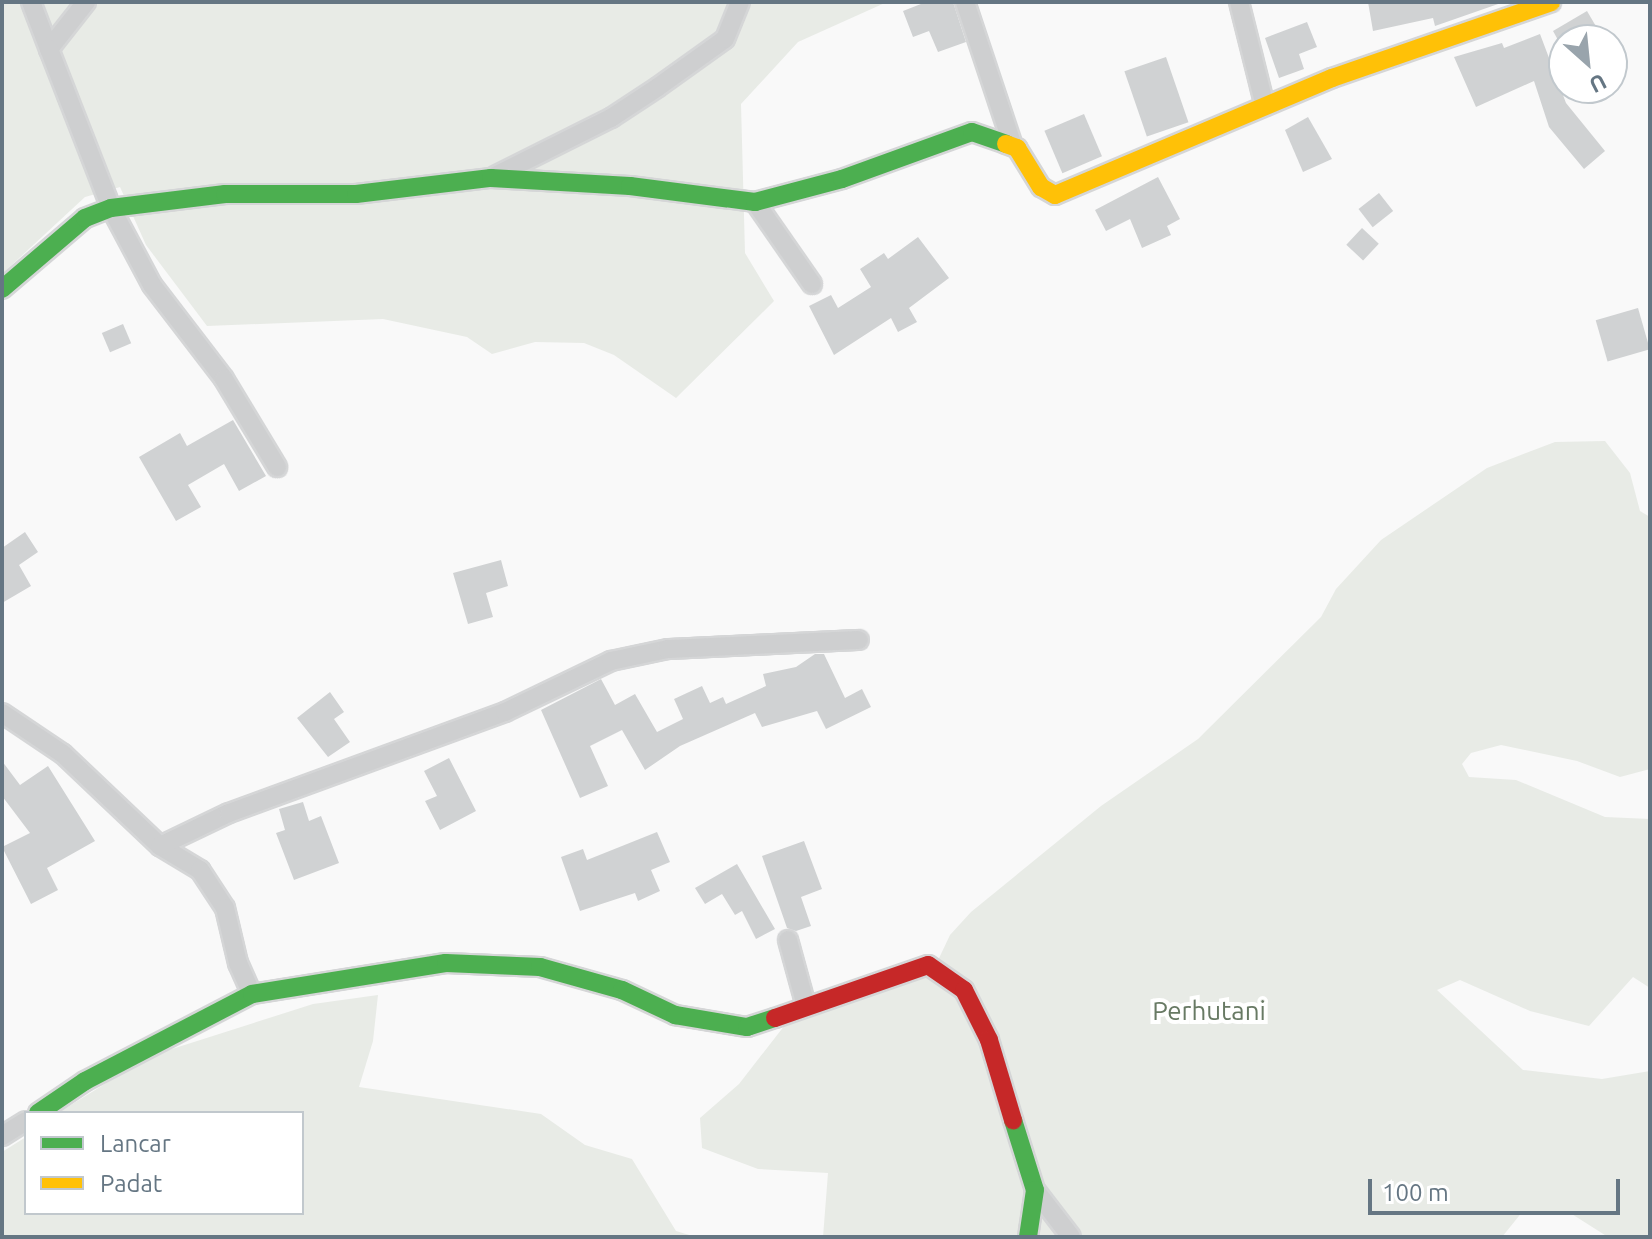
<!DOCTYPE html>
<style>
body{margin:0}
#map{position:relative;width:1652px;height:1239px;overflow:hidden;background:#f9f9f9;font-family:Ubuntu,sans-serif}
div>[style]{position:absolute}
.green>*{inset:0;background:#e8ebe6}
.building>*{inset:0;background:#d0d2d3;transform-origin:0 0}
.roads{filter:drop-shadow(2px 0 #d5d6d7) drop-shadow(-2px 0 #d5d6d7) drop-shadow(0 2px #d5d6d7) drop-shadow(0 -2px #d5d6d7)}
.street>*{height:18px;margin:-9px;padding:0 9px;transform-origin:9px;border-radius:9px;background:#cecfd0}
.fast>*{height:18px;margin:-9px;padding:0 9px;transform-origin:9px;border-radius:9px;background:#4caf50}
.slow>*{height:18px;margin:-9px;padding:0 9px;transform-origin:9px;border-radius:9px;background:#ffc107}
.jam>*{height:18px;margin:-9px;padding:0 9px;transform-origin:9px;border-radius:9px;background:#c62828}
span{translate:-50% -50%;white-space:nowrap;text-align:center;line-height:1.15;-webkit-text-stroke:8px #fff;paint-order:stroke}
.park-label{font-size:26px;color:#687a64}
.frame{position:absolute;inset:0;border:4px solid #657683;pointer-events:none}
.legend{position:absolute;left:24px;top:1111px;width:280px;height:104px;box-sizing:border-box;background:#fff;border:2px solid #c1c8cd;margin:0;padding:10px 14px;list-style:none;font-size:24px;color:#657683}
.legend li{display:flex;align-items:center;gap:16px;height:40px}
.legend b{width:40px;border:2px solid #c1c8cd}
.north{position:absolute;left:1548px;top:24px;width:80px;height:80px;box-sizing:border-box;background:#fff;border:2px solid #c1c8cd;border-radius:50%;rotate:153deg;font-size:22px;font-weight:700;line-height:32px;text-align:center;color:#657683}
.north::after{content:'';display:block;margin:auto;width:28px;height:36px;background:#99a4ac;clip-path:polygon(50% 0,100% 100%,50% 72%,0 100%)}
.scale{position:absolute;left:1368px;top:1179px;width:252px;height:36px;box-sizing:border-box;border:4px solid #657683;border-top:0;padding-left:10px;font-size:24px;line-height:28px;white-space:nowrap;color:#657683;-webkit-text-stroke:6px #fff;paint-order:stroke}
</style>
<div id="map">
<div class="green">
<i style="clip-path:polygon(2px 2px,887px 2px,798px 42px,741px 104px,745px 253px,774px 301px,676px 398px,614px 355px,584px 343px,535px 342px,492px 354px,467px 337px,383px 319px,207px 326px,146px 245px,120px 187px,85px 197px,2px 274px)"></i>
<i style="clip-path:polygon(1605px 441px,1630px 473px,1640px 511px,1650px 517px,1650px 769px,1620px 777px,1577px 761px,1501px 745px,1471px 753px,1462px 764px,1469px 777px,1516px 780px,1605px 817px,1650px 819px,1650px 988px,1633px 977px,1589px 1026px,1530px 1011px,1460px 980px,1437px 990px,1523px 1070px,1602px 1079px,1650px 1071px,1650px 1237px,1608px 1237px,1567px 1211px,1523px 1211px,1502px 1237px,823px 1237px,828px 1173px,758px 1169px,702px 1148px,700px 1118px,739px 1084px,788px 1021px,932px 973px,950px 935px,971px 912px,1101px 806px,1198px 739px,1321px 617px,1336px 589px,1381px 540px,1487px 468px,1555px 442px)"></i>
<i style="clip-path:polygon(378px 995px,373px 1041px,359px 1087px,541px 1114px,585px 1145px,632px 1159px,676px 1231px,696px 1237px,2px 1237px,2px 1152px,26px 1137px,26px 1213px,302px 1213px,302px 1113px,58px 1113px,150px 1056px,313px 1004px)"></i>
</div>
<div class="building">
<i style="clip-path:polygon(926px 2px,953px 2px,966px 42px,938px 52px,929px 31px,913px 37px,903px 11px)"></i>
<i style="clip-path:polygon(1368px 2px,1501px 2px,1501px 3px,1435px 26px,1433px 18px,1373px 31px)"></i>
<i style="clip-path:polygon(1587px 11px,1604px 40px,1558px 40px,1553px 31px)"></i>
<i style="clip-path:polygon(1307px 22px,1317px 47px,1299px 54px,1304px 69px,1279px 78px,1265px 38px)"></i>
<i style="clip-path:polygon(1540px 34px,1566px 103px,1605px 151px,1584px 169px,1549px 127px,1534px 81px,1476px 107px,1454px 57px,1502px 43px,1504px 48px)"></i>
<i style="left:1166px;top:57px;width:69px;height:44px;rotate:71deg"></i>
<i style="left:1084px;top:114px;width:46px;height:43px;rotate:67deg"></i>
<i style="clip-path:polygon(1308px 117px,1332px 159px,1303px 172px,1285px 130px)"></i>
<i style="clip-path:polygon(1158px 177px,1180px 219px,1167px 226px,1171px 235px,1142px 248px,1130px 219px,1106px 231px,1095px 210px)"></i>
<i style="left:1379px;top:193px;width:23px;height:26px;rotate:52deg"></i>
<i style="left:1362px;top:228px;width:23px;height:23px;rotate:43deg"></i>
<i style="clip-path:polygon(918px 237px,949px 278px,909px 308px,917px 322px,898px 332px,891px 318px,834px 355px,809px 306px,831px 295px,838px 308px,871px 287px,860px 269px,884px 253px,888px 259px)"></i>
<i style="left:1638px;top:308px;width:43px;height:44px;rotate:74deg"></i>
<i style="left:123px;top:324px;width:21px;height:23px;rotate:67deg"></i>
<i style="clip-path:polygon(233px 420px,266px 476px,239px 491px,224px 464px,188px 485px,201px 507px,176px 521px,139px 457px,180px 433px,187px 446px)"></i>
<i style="clip-path:polygon(25px 532px,38px 552px,19px 565px,31px 586px,2px 603px,2px 548px)"></i>
<i style="clip-path:polygon(501px 560px,508px 586px,486px 593px,493px 617px,468px 624px,453px 573px)"></i>
<i style="clip-path:polygon(815px 654px,824px 654px,845px 698px,862px 689px,871px 707px,826px 729px,817px 711px,762px 727px,755px 713px,680px 746px,645px 770px,622px 730px,590px 746px,608px 786px,580px 798px,541px 710px,601px 679px,615px 705px,635px 694px,657px 732px,683px 719px,674px 699px,702px 686px,710px 703px,723px 697px,726px 704px,766px 686px,763px 674px,796px 667px)"></i>
<i style="clip-path:polygon(330px 692px,344px 712px,334px 719px,350px 742px,328px 757px,297px 718px)"></i>
<i style="clip-path:polygon(449px 758px,476px 811px,440px 830px,425px 801px,437px 796px,424px 771px)"></i>
<i style="clip-path:polygon(2px 761px,20px 785px,48px 766px,95px 841px,47px 868px,58px 890px,31px 904px,2px 847px,30px 833px,2px 796px)"></i>
<i style="clip-path:polygon(303px 802px,309px 821px,321px 816px,339px 863px,294px 880px,276px 833px,285px 830px,279px 809px)"></i>
<i style="clip-path:polygon(657px 832px,670px 862px,651px 870px,660px 891px,638px 901px,635px 893px,580px 911px,561px 857px,583px 849px,587px 860px)"></i>
<i style="clip-path:polygon(804px 841px,822px 889px,801px 897px,811px 926px,796px 931px,787px 928px,762px 856px)"></i>
<i style="clip-path:polygon(737px 864px,775px 929px,756px 939px,742px 911px,735px 915px,722px 894px,705px 904px,695px 888px)"></i>
</div>
<div class="roads">
<div class="street">
<i style="left:31px;top:2px;width:50px;rotate:69deg"></i>
<i style="left:86px;top:2px;width:60px;rotate:128.2deg"></i>
<i style="left:49px;top:49px;width:171px;rotate:68.7deg"></i>
<i style="left:111px;top:208px;width:87px;rotate:62deg"></i>
<i style="left:152px;top:285px;width:118px;rotate:52.5deg"></i>
<i style="left:224px;top:379px;width:103px;rotate:58.9deg"></i>
<i style="left:965px;top:2px;width:152px;rotate:71.6deg"></i>
<i style="left:1239px;top:2px;width:107px;rotate:76deg"></i>
<i style="left:495px;top:176px;width:130px;rotate:-26.6deg"></i>
<i style="left:611px;top:118px;width:56px;rotate:-33.4deg"></i>
<i style="left:658px;top:87px;width:82px;rotate:-35.6deg"></i>
<i style="left:725px;top:39px;width:40px;rotate:-68deg"></i>
<i style="left:755px;top:202px;width:100px;rotate:55.2deg"></i>
<i style="left:2px;top:713px;width:73px;rotate:33.9deg"></i>
<i style="left:63px;top:754px;width:134px;rotate:43.5deg"></i>
<i style="left:160px;top:846px;width:47px;rotate:31deg"></i>
<i style="left:200px;top:870px;width:45px;rotate:56.7deg"></i>
<i style="left:225px;top:908px;width:57px;rotate:76.7deg"></i>
<i style="left:238px;top:963px;width:34px;rotate:66deg"></i>
<i style="left:160px;top:846px;width:76px;rotate:-25.6deg"></i>
<i style="left:229px;top:813px;width:294px;rotate:-20.1deg"></i>
<i style="left:505px;top:712px;width:118px;rotate:-25.7deg"></i>
<i style="left:611px;top:661px;width:58px;rotate:-11.9deg"></i>
<i style="left:668px;top:649px;width:191px;rotate:-2.7deg"></i>
<i style="left:788px;top:940px;width:68px;rotate:74.7deg"></i>
<i style="left:2px;top:1136px;width:28px;rotate:-32deg"></i>
<i style="left:1035px;top:1190px;width:59px;rotate:52.5deg"></i>
</div>
<div class="fast">
<i style="left:2px;top:289px;width:109px;rotate:-40.5deg"></i>
<i style="left:85px;top:218px;width:28px;rotate:-21deg"></i>
<i style="left:111px;top:208px;width:115px;rotate:-7deg"></i>
<i style="left:225px;top:194px;width:131px"></i>
<i style="left:356px;top:194px;width:136px;rotate:-6.8deg"></i>
<i style="left:491px;top:178px;width:139px;rotate:3.3deg"></i>
<i style="left:630px;top:186px;width:126px;rotate:7.3deg"></i>
<i style="left:755px;top:202px;width:90px;rotate:-14.8deg"></i>
<i style="left:842px;top:179px;width:138px;rotate:-19.9deg"></i>
<i style="left:972px;top:132px;width:36px;rotate:19deg"></i>
<i style="left:38px;top:1113px;width:57px;rotate:-34.2deg"></i>
<i style="left:85px;top:1081px;width:188px;rotate:-27.5deg"></i>
<i style="left:252px;top:994px;width:196px;rotate:-9.1deg"></i>
<i style="left:446px;top:963px;width:94px;rotate:2.4deg"></i>
<i style="left:540px;top:967px;width:85px;rotate:15.7deg"></i>
<i style="left:622px;top:990px;width:59px;rotate:25.3deg"></i>
<i style="left:675px;top:1015px;width:73px;rotate:9.5deg"></i>
<i style="left:747px;top:1027px;width:29px;rotate:-18deg"></i>
<i style="left:1013px;top:1120px;width:73px;rotate:72.6deg"></i>
<i style="left:1035px;top:1190px;width:48px;rotate:98.5deg"></i>
</div>
<div class="slow">
<i style="left:1006px;top:144px;width:12px;rotate:20deg"></i>
<i style="left:1017px;top:148px;width:46px;rotate:58.4deg"></i>
<i style="left:1041px;top:187px;width:16px;rotate:30deg"></i>
<i style="left:1055px;top:195px;width:301px;rotate:-22.9deg"></i>
<i style="left:1332px;top:78px;width:232px;rotate:-19.1deg"></i>
</div>
<div class="jam">
<i style="left:775px;top:1018px;width:162px;rotate:-19.1deg"></i>
<i style="left:928px;top:965px;width:44px;rotate:34.8deg"></i>
<i style="left:964px;top:990px;width:56px;rotate:63.4deg"></i>
<i style="left:989px;top:1040px;width:84px;rotate:73.3deg"></i>
</div>
</div>
<div class="park-label">
<span style="left:1209px;top:1011px">Perhutani</span>
</div>
<div class="frame"></div>
<ul class="legend">
<li><b style="height:10px;background:#4caf50"></b>Lancar</li>
<li><b style="height:10px;background:#ffc107"></b>Padat</li>
</ul>
<div class="north">U</div>
<div class="scale">100 m</div>
</div>
